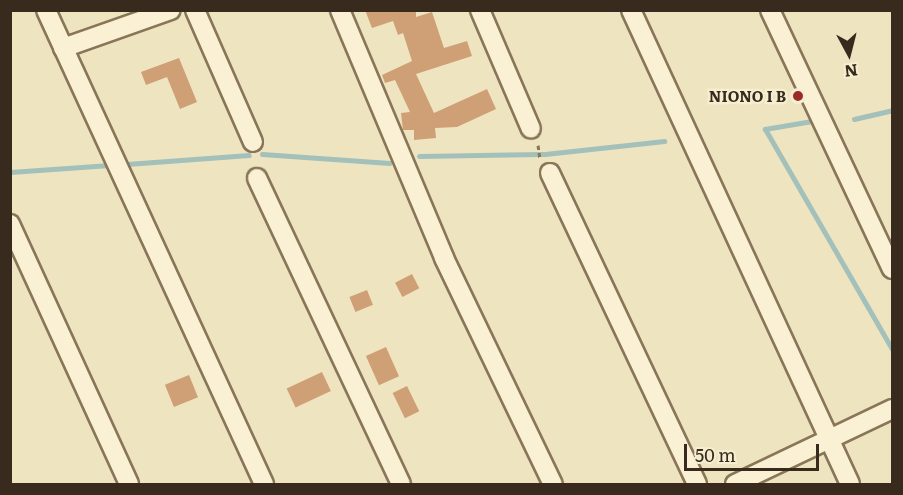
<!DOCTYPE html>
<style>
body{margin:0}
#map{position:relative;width:903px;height:495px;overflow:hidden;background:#efe4c0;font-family:Literata,serif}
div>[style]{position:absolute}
.stream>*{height:5px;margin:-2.5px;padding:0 2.5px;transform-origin:2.5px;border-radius:2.5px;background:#a3c1ba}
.building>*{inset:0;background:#cf9f75;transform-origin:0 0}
.path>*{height:3px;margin-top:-1.5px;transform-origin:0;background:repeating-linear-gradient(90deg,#897558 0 4.5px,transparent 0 7.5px)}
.roads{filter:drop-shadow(2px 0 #897558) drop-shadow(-2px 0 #897558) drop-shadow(0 2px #897558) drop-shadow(0 -2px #897558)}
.street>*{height:18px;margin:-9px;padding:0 9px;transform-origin:9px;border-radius:9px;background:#faf1d4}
.dots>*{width:16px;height:16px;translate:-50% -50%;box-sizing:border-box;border:3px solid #f6eed0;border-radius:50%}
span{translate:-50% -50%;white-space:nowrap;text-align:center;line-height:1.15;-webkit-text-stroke:4.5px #f6eed0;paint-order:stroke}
.poi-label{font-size:15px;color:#382b1d;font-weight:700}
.right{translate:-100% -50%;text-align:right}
.frame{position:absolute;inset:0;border:12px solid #382b1d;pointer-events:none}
.north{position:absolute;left:819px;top:24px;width:60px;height:60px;-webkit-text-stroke:4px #f6eed0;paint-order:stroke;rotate:173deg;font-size:16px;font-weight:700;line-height:24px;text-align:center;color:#382b1d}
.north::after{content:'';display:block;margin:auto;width:21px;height:27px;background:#382b1d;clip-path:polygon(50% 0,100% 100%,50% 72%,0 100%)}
.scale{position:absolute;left:684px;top:444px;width:135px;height:27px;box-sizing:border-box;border:3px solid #382b1d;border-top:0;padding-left:8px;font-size:18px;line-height:21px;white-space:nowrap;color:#382b1d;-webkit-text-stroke:4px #f6eed0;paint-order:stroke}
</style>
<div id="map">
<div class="stream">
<i style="left:854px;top:119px;width:39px;rotate:-13deg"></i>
<i style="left:812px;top:121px;width:48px;rotate:170.3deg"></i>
<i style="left:765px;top:129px;width:254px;rotate:60deg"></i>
<i style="left:262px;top:154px;width:128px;rotate:4deg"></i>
<i style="left:419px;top:156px;width:126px;rotate:-0.9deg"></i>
<i style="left:545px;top:154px;width:120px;rotate:-6.2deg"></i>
<i style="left:127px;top:164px;width:122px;rotate:-4.2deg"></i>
<i style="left:10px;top:172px;width:100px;rotate:-4deg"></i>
</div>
<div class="building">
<i style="clip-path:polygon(365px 10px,416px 10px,416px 17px,432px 12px,444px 48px,467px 41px,472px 56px,416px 74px,434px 113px,487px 89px,496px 109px,457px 127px,435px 128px,436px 138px,414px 140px,414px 130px,403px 130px,401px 113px,410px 112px,395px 80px,385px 83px,382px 75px,412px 61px,403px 33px,398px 35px,393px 21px,372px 28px)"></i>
<i style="clip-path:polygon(179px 58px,197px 102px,180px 109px,167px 77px,146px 85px,141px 72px)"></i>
<i style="left:412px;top:274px;width:16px;height:19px;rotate:63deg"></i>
<i style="left:367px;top:290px;width:16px;height:19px;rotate:68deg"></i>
<i style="left:386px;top:347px;width:32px;height:22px;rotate:66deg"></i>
<i style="left:322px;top:372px;width:21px;height:39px;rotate:65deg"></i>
<i style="left:189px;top:375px;width:24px;height:26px;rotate:68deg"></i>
<i style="left:407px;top:386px;width:28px;height:16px;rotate:64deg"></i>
</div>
<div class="path">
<i style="left:538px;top:145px;width:14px;rotate:82deg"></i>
</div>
<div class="roads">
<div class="street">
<i style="left:46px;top:10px;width:522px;rotate:65.3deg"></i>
<i style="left:195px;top:10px;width:144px;rotate:66.3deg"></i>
<i style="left:340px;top:10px;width:269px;rotate:67.2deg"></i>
<i style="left:444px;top:258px;width:251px;rotate:64.3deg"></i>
<i style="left:480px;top:10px;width:129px;rotate:66.8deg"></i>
<i style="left:631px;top:10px;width:522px;rotate:65.2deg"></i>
<i style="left:770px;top:10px;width:286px;rotate:64.8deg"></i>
<i style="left:63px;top:48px;width:114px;rotate:-19.4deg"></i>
<i style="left:550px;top:173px;width:344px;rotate:64.7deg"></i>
<i style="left:257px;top:178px;width:338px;rotate:64.8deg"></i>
<i style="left:10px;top:224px;width:286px;rotate:65.4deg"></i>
<i style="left:735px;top:484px;width:174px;rotate:-25.5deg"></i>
</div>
</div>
<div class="dots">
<i style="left:798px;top:96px;background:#9a2b26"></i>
</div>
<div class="poi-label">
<span class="right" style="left:786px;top:96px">NIONO I B</span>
</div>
<div class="frame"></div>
<div class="north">N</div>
<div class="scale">50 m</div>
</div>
